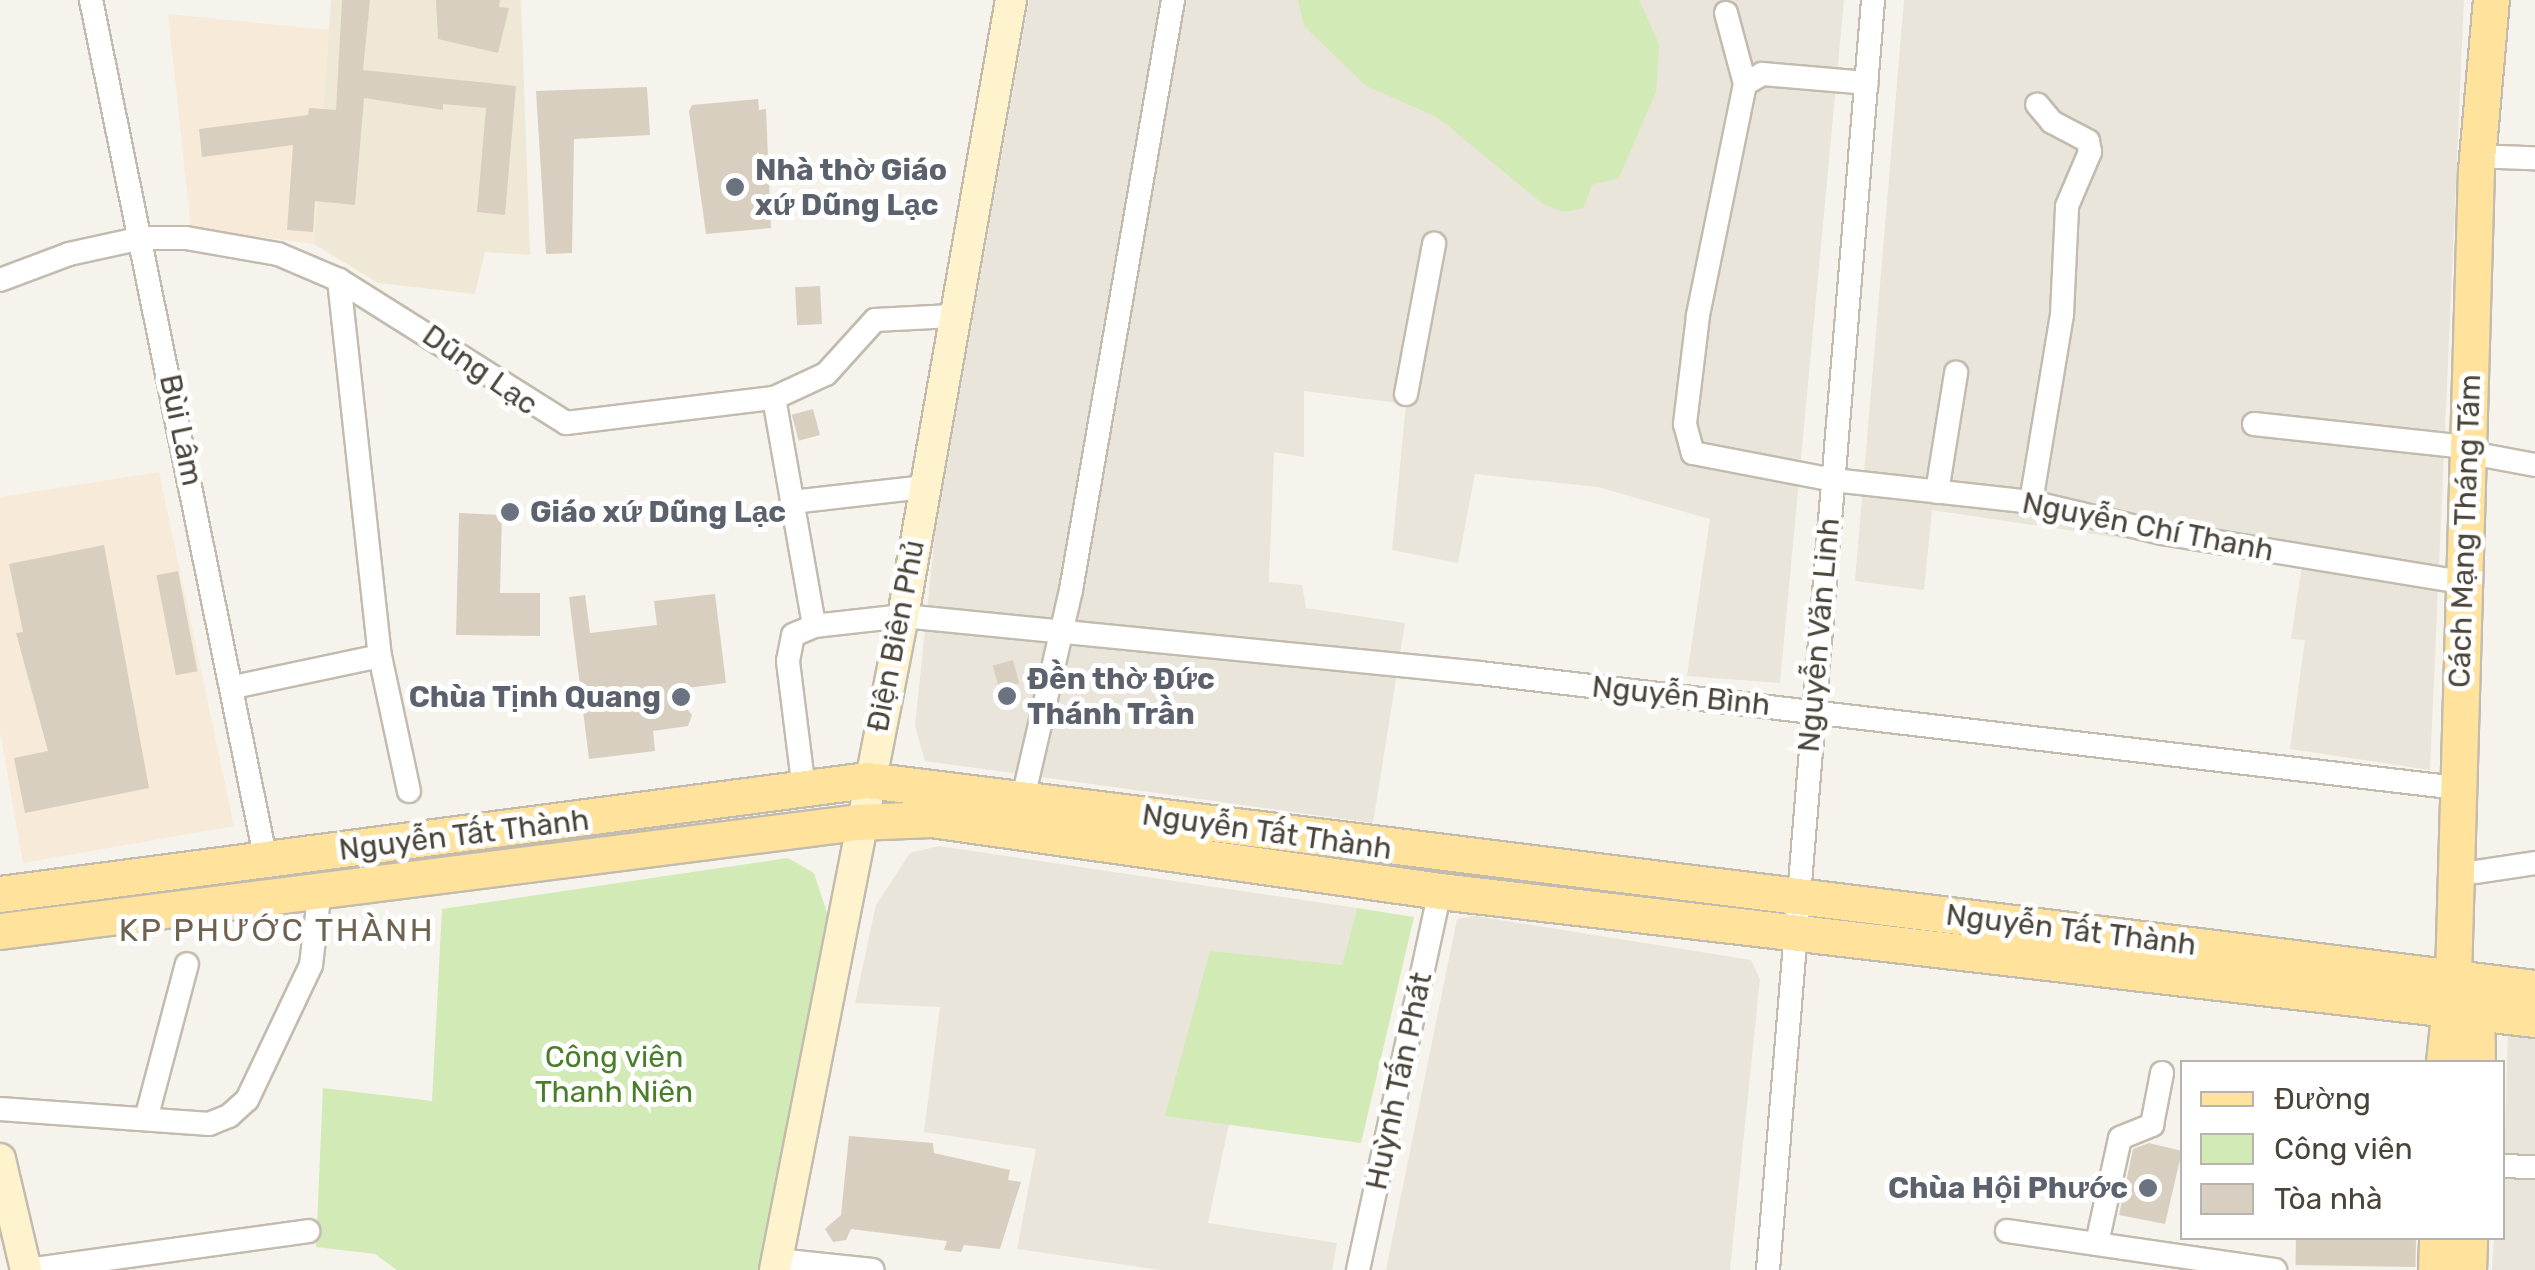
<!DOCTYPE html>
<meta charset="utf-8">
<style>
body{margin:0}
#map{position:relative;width:2535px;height:1270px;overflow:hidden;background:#f6f3ec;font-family:Rubik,sans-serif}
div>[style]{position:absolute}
.residential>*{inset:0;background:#eae5da}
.commercial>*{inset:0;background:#f7ead8}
.education>*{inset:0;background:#efe8d6}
.green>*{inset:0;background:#d2eab5}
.building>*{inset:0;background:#d8cfc1;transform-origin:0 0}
.roads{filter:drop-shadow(2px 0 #c2bbae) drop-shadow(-2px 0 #c2bbae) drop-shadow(0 2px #c2bbae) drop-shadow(0 -2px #c2bbae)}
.street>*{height:22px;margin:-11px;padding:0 11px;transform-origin:11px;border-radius:11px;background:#fff}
.secondary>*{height:30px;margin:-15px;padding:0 15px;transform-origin:15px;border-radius:15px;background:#fff3cd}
.primary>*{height:35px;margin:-17.5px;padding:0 17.5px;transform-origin:17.5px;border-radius:17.5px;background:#ffe39c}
.dots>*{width:28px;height:28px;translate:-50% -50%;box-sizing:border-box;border:5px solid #fff;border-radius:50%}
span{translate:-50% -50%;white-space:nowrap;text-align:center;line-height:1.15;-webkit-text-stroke:10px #fff;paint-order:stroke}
.worship-label{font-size:30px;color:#5b616d;font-weight:700}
.left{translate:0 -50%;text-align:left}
.right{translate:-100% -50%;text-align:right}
.street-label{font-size:30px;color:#4b4439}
.park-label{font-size:30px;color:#4a7f2a}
.neighbourhood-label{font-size:32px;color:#6e6250;letter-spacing:2.5px}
.legend{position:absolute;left:2180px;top:1060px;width:325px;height:180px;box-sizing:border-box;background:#fff;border:2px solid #b7b4b0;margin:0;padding:12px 18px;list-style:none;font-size:30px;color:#4b4439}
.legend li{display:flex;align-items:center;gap:20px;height:50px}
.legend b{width:50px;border:2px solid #b7b4b0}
</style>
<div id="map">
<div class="residential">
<i style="clip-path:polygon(1029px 0,1844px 0,1780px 683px,1687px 676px,1710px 519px,1598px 487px,1475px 474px,1458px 563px,1392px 550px,1406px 404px,1304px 391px,1304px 457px,1274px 452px,1269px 582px,1302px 585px,1306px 608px,1405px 623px,1373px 823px,925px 761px,915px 726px,935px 534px)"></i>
<i style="clip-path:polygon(1904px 0,2464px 0,2430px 770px,2290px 749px,2305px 640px,2291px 639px,2302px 565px,1932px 510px,1924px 590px,1855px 581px)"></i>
<i style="clip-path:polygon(939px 846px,1357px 908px,1342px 965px,1165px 1115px,1229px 1124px,1208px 1223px,1337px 1243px,1332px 1270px,1160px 1270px,1017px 1249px,1036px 1149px,924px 1132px,940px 1007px,855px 1003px,876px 905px,910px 853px)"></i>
<i style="clip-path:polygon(1475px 916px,1751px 960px,1760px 979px,1730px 1270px,1386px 1270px,1457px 919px)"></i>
<i style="clip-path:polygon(2508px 1031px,2535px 1033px,2535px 1270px,2492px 1270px,2494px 1238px,2502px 1238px)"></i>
</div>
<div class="commercial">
<i style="clip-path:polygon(168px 14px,329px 30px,314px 244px,191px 228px)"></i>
<i style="clip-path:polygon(159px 472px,234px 826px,23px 863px,0 732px,0 497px)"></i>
</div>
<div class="education">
<i style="clip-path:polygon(331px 0,521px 0,530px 255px,485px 252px,475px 294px,378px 283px,314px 244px)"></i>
</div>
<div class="green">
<i style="clip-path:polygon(1298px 0,1639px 0,1659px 44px,1656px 92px,1619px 178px,1592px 185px,1584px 208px,1564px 212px,1543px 204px,1437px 117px,1366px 86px,1304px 26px)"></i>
<i style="clip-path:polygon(788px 858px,814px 873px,829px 919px,761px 1270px,397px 1270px,375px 1254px,316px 1247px,323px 1088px,432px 1101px,442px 909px)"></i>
<i style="clip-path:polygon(1357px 908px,1414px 917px,1361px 1143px,1165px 1116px,1210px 951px,1342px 965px)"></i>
</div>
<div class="building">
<i style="clip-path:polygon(342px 0,370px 0,363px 70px,516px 86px,505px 215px,477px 212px,486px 108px,443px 104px,443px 110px,364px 98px,355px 205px,315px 201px,313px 232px,287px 230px,293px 145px,202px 157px,199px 129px,308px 115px,309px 108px,336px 110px)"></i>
<i style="clip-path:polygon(436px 0,500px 0,499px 7px,509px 8px,498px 53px,438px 39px)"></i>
<i style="clip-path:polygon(647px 87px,650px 135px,574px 139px,572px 253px,546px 254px,536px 91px)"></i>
<i style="clip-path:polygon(758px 99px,759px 110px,766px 109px,771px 228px,706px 234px,689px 111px,692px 105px)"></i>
<i style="left:820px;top:286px;width:38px;height:25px;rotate:87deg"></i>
<i style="left:813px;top:409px;width:27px;height:22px;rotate:75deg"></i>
<i style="clip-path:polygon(459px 513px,502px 515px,500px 593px,540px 593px,540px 636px,456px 635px)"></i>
<i style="clip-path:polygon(104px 545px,149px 788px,25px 813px,14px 758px,48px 751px,16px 633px,23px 632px,9px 564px)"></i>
<i style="left:178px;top:571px;width:102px;height:22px;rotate:79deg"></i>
<i style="clip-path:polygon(715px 594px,726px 683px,671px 690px,692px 715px,688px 726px,653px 731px,655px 751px,589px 759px,569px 597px,585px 595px,590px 633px,657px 625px,654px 601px)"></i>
<i style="left:1013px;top:660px;width:24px;height:21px;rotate:75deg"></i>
<i style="clip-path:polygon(849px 1136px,933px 1143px,934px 1153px,1010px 1170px,1008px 1180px,1021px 1182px,1000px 1249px,964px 1245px,961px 1252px,944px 1250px,947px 1241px,851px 1229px,846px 1240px,833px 1242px,825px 1229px,841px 1215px)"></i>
<i style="clip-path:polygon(2149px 1143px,2182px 1151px,2165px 1224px,2119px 1215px,2133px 1149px)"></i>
<i style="left:2296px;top:1238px;width:120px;height:27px;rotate:1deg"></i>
</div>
<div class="roads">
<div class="street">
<i style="left:91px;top:0;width:879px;rotate:78.51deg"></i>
<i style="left:1726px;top:13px;width:73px;rotate:75deg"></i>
<i style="left:1745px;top:84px;width:237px;rotate:101.5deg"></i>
<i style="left:1698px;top:316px;width:109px;rotate:96.9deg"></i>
<i style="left:1685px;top:424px;width:30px;rotate:75deg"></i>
<i style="left:1693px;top:453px;width:143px;rotate:10.9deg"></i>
<i style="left:1833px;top:480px;width:199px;rotate:6.3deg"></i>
<i style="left:2031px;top:502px;width:135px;rotate:13.3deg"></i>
<i style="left:2162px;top:533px;width:304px;rotate:9.3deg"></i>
<i style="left:1745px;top:84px;width:20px;rotate:-30deg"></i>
<i style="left:1762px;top:74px;width:105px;rotate:4.9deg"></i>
<i style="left:2497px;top:157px;width:38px;rotate:2deg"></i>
<i style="left:0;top:280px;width:74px;rotate:-20.6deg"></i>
<i style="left:69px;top:254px;width:75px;rotate:-12.4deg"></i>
<i style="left:142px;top:238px;width:44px"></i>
<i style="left:186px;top:238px;width:93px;rotate:9.9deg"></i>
<i style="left:278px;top:254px;width:66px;rotate:23.1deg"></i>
<i style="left:339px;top:280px;width:268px;rotate:32.2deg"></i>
<i style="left:566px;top:423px;width:209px;rotate:-6.9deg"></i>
<i style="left:774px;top:398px;width:57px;rotate:-24.8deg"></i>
<i style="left:826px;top:374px;width:73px;rotate:-47.8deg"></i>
<i style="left:875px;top:320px;width:77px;rotate:-3deg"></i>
<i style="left:339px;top:280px;width:378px;rotate:83.8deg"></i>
<i style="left:380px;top:656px;width:138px;rotate:77.9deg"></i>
<i style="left:1406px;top:394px;width:153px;rotate:-79.4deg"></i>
<i style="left:774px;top:398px;width:231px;rotate:80deg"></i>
<i style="left:2254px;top:424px;width:213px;rotate:6.2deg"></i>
<i style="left:2487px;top:456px;width:49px;rotate:10.6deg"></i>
<i style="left:1937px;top:492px;width:121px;rotate:-80.9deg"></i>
<i style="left:792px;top:502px;width:132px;rotate:-6.5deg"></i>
<i style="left:2031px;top:502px;width:191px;rotate:-80.6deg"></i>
<i style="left:2062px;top:314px;width:108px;rotate:-87.3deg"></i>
<i style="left:2067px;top:206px;width:59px;rotate:-66.9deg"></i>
<i style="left:2090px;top:152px;width:11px;rotate:-100deg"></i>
<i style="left:2088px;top:141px;width:41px;rotate:-152.2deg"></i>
<i style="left:2052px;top:122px;width:23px;rotate:-130deg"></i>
<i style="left:234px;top:687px;width:149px;rotate:-12deg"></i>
<i style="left:804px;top:790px;width:130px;rotate:-97.1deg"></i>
<i style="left:788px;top:661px;width:26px;rotate:-79deg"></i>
<i style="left:793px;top:635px;width:23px;rotate:-23deg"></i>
<i style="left:814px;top:626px;width:90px;rotate:-6.4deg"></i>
<i style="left:903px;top:616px;width:580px;rotate:5.64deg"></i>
<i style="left:1480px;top:673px;width:985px;rotate:6.71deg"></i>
<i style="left:1023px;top:798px;width:213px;rotate:-77deg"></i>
<i style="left:1071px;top:590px;width:599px;rotate:-80.19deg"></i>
<i style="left:2476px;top:872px;width:60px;rotate:-8.7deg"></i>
<i style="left:0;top:1109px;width:210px;rotate:4.1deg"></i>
<i style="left:209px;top:1124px;width:22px;rotate:-22deg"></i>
<i style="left:229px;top:1116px;width:24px;rotate:-42deg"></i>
<i style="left:247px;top:1100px;width:149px;rotate:-64.6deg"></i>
<i style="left:311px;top:965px;width:76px;rotate:-83.2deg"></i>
<i style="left:146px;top:1119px;width:160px;rotate:-75.2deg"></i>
<i style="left:2502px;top:1166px;width:33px;rotate:2deg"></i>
<i style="left:2007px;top:1231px;width:271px;rotate:8.3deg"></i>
<i style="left:2097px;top:1243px;width:107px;rotate:-77.6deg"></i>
<i style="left:2120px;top:1138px;width:35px;rotate:-22deg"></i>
<i style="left:2152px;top:1125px;width:53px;rotate:-79.1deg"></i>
<i style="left:777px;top:1260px;width:96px;rotate:6deg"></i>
<i style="left:28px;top:1270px;width:283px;rotate:-7.9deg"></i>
<i style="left:1358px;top:1270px;width:388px;rotate:-77.8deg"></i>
<i style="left:1768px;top:1270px;width:1274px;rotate:-85.27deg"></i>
</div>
<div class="secondary">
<i style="left:0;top:1159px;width:114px;rotate:76.8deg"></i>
<i style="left:775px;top:1270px;width:666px;rotate:-78.93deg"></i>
<i style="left:903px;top:616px;width:625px;rotate:-80.06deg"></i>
</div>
<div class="primary">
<i style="left:0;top:894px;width:874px;rotate:-7.49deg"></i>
<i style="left:867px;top:780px;width:1681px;rotate:7.11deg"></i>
<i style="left:0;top:931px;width:865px;rotate:-7.24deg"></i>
<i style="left:858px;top:822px;width:73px;rotate:-2.4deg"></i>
<i style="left:931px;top:819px;width:514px;rotate:8.05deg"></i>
<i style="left:1440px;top:891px;width:1102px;rotate:6.67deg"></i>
<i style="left:2476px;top:994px;width:68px;rotate:89.2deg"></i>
<i style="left:2444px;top:1062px;width:86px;rotate:-84deg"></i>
<i style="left:2453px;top:976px;width:806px;rotate:-88.37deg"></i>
<i style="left:2476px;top:170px;width:171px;rotate:-85deg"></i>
<i style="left:2436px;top:1270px;width:32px;rotate:-88deg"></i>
<i style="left:2468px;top:1270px;width:32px;rotate:-88deg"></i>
</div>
</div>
<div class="dots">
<i style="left:735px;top:187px;background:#6b7280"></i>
<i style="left:510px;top:512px;background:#6b7280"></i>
<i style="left:1007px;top:696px;background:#6b7280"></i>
<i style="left:681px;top:697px;background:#6b7280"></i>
<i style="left:2148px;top:1188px;background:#6b7280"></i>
</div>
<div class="worship-label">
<span class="left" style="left:755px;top:187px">Nhà thờ Giáo<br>xứ Dũng Lạc</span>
<span class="left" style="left:530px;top:512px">Giáo xứ Dũng Lạc</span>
<span class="left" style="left:1027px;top:696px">Đền thờ Đức<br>Thánh Trần</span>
<span class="right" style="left:661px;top:697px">Chùa Tịnh Quang</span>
<span class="right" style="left:2128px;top:1188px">Chùa Hội Phước</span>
</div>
<div class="street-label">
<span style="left:480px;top:370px;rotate:35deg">Dũng Lạc</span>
<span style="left:181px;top:430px;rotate:78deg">Bùi Lâm</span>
<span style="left:2148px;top:527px;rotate:11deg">Nguyễn Chí Thanh</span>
<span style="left:2465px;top:531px;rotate:-88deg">Cách Mạng Tháng Tám</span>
<span style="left:1819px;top:635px;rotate:-85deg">Nguyễn Văn Linh</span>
<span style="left:896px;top:636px;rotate:-79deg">Điện Biên Phủ</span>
<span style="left:1681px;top:696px;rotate:6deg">Nguyễn Bình</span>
<span style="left:1267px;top:832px;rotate:8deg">Nguyễn Tất Thành</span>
<span style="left:464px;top:835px;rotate:-7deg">Nguyễn Tất Thành</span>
<span style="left:2071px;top:930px;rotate:7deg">Nguyễn Tất Thành</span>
<span style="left:1399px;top:1081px;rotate:-78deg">Huỳnh Tấn Phát</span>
</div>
<div class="park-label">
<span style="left:614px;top:1074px">Công viên<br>Thanh Niên</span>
</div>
<div class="neighbourhood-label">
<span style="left:277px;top:930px">KP PHƯỚC THÀNH</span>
</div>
<ul class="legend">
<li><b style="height:12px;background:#ffe39c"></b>Đường</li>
<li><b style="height:28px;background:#d2eab5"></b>Công viên</li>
<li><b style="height:28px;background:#d8cfc1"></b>Tòa nhà</li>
</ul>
</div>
